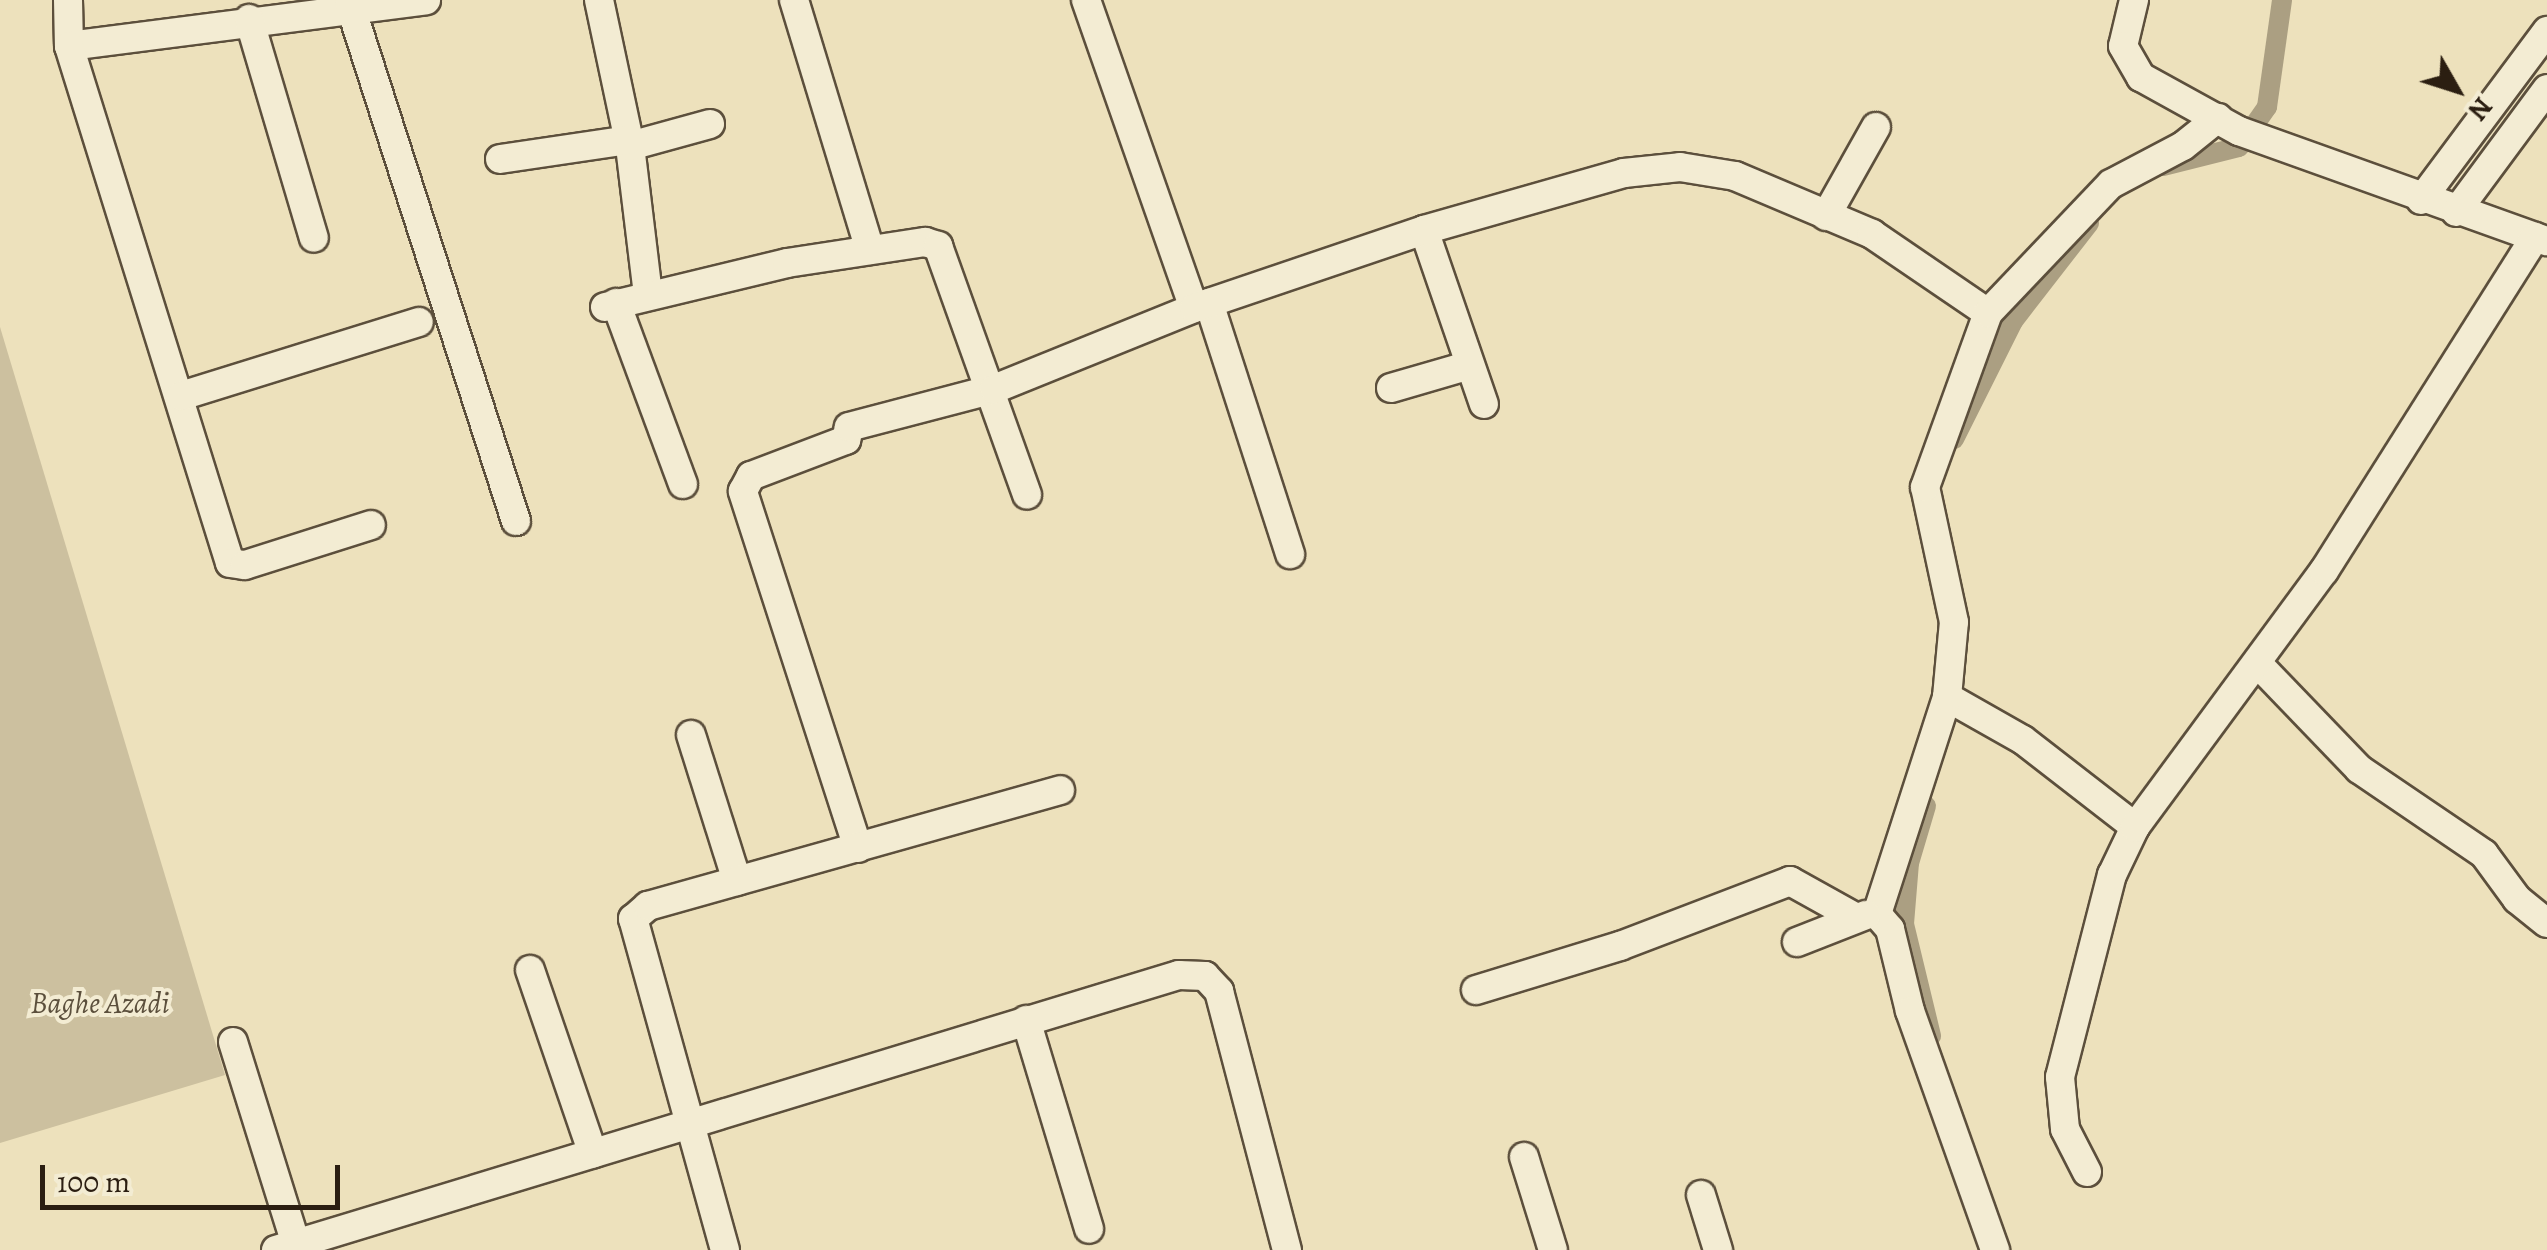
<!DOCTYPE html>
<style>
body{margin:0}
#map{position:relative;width:2547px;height:1250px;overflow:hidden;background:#ede1bc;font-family:Alegreya,serif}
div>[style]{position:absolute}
.green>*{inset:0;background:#ccc09f}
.canal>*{height:20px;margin:-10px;padding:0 10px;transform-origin:10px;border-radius:10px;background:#ab9f82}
.roads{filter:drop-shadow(2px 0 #5c4f3c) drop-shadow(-2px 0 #5c4f3c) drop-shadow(0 2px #5c4f3c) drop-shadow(0 -2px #5c4f3c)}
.minor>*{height:28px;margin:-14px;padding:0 14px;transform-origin:14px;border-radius:14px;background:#f3ecd3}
span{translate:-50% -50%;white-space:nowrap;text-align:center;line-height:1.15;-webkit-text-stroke:8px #f3ecd3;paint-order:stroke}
.park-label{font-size:30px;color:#5b4f3c;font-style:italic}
.north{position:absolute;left:2407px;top:40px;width:100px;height:100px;-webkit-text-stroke:8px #f3ecd3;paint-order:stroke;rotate:129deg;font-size:28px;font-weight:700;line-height:40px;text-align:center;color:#2b1e11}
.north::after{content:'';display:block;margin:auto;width:35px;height:45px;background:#2b1e11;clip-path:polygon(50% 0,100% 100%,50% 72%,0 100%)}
.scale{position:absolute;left:40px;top:1165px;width:300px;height:45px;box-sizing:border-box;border:5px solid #2b1e11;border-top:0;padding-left:12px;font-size:30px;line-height:35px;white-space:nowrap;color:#2b1e11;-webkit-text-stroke:8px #f3ecd3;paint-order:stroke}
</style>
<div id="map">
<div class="green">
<i style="clip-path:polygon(0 327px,225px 1075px,0 1143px)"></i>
</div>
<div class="canal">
<i style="left:2163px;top:166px;width:78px;rotate:-14deg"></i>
<i style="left:2239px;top:147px;width:49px;rotate:-55deg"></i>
<i style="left:2267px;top:107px;width:108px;rotate:-82deg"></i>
<i style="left:1954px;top:439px;width:132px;rotate:-63.4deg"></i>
<i style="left:2013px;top:321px;width:124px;rotate:-52.2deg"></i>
<i style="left:1926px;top:806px;width:59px;rotate:106.6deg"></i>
<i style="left:1909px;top:863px;width:61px;rotate:94.7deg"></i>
<i style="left:1904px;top:924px;width:115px;rotate:76.4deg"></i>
</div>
<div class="roads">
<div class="minor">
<i style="left:68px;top:0;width:46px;rotate:88.8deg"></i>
<i style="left:69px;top:46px;width:360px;rotate:-7.3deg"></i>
<i style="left:599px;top:0;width:149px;rotate:78deg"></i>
<i style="left:630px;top:146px;width:150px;rotate:83.1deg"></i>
<i style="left:794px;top:0;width:261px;rotate:73.1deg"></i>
<i style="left:1086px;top:0;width:326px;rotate:70.7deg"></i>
<i style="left:2134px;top:0;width:47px;rotate:103.4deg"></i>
<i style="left:2123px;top:46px;width:36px;rotate:60deg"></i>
<i style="left:2141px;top:77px;width:112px;rotate:28.9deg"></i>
<i style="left:2239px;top:131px;width:327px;rotate:19.7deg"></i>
<i style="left:350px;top:5px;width:542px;rotate:72.17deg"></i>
<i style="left:249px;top:19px;width:228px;rotate:73.5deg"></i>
<i style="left:69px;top:46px;width:541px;rotate:72.7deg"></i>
<i style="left:230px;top:563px;width:15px;rotate:8deg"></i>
<i style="left:245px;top:565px;width:132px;rotate:-17.6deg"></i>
<i style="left:630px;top:146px;width:83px;rotate:-15.4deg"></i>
<i style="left:500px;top:159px;width:130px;rotate:-8.4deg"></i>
<i style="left:2421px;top:200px;width:211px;rotate:-53.3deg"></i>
<i style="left:2456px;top:212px;width:153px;rotate:-53.5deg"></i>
<i style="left:1826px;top:216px;width:102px;rotate:-60.7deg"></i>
<i style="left:1424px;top:230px;width:184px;rotate:71deg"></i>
<i style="left:616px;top:303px;width:193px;rotate:69.7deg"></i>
<i style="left:1209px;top:303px;width:264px;rotate:72.1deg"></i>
<i style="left:605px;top:307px;width:187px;rotate:-13.6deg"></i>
<i style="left:787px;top:263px;width:140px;rotate:-8.7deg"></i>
<i style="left:925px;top:242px;width:14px;rotate:17deg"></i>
<i style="left:938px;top:246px;width:264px;rotate:70.3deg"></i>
<i style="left:1391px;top:388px;width:82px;rotate:-16.2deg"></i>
<i style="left:181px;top:396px;width:249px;rotate:-17.3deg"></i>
<i style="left:2260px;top:666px;width:143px;rotate:46.1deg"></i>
<i style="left:2359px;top:769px;width:151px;rotate:34.2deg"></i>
<i style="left:2484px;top:854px;width:56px;rotate:53.7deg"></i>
<i style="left:2517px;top:899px;width:38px;rotate:39deg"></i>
<i style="left:1947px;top:697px;width:87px;rotate:29.5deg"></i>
<i style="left:2023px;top:740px;width:142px;rotate:37.8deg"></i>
<i style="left:691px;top:735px;width:153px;rotate:72.5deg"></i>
<i style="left:858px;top:848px;width:375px;rotate:-107.9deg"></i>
<i style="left:743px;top:491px;width:17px;rotate:-62deg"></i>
<i style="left:751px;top:476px;width:102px;rotate:-20.8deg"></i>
<i style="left:846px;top:440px;width:13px;rotate:-77deg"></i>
<i style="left:849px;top:427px;width:150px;rotate:-14.7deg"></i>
<i style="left:994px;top:389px;width:216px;rotate:-22deg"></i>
<i style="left:1194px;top:308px;width:243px;rotate:-18.7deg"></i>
<i style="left:1424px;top:230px;width:208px;rotate:-15.9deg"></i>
<i style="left:1624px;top:173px;width:56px;rotate:-6.1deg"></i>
<i style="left:1680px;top:167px;width:56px;rotate:9.3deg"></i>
<i style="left:1735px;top:176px;width:149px;rotate:22.9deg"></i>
<i style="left:1872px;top:234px;width:140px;rotate:34.3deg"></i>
<i style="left:1877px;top:914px;width:228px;rotate:-72.1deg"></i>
<i style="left:1947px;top:697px;width:75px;rotate:-84.7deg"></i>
<i style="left:1954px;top:622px;width:138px;rotate:-102.1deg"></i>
<i style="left:1925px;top:487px;width:185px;rotate:-70.1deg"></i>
<i style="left:1988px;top:313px;width:178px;rotate:-46.4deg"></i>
<i style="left:2111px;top:184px;width:81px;rotate:-27.8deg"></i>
<i style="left:2183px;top:146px;width:45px;rotate:-38.7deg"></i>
<i style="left:1877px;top:914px;width:20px;rotate:49deg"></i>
<i style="left:1890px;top:929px;width:84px;rotate:76.3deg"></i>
<i style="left:1910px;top:1011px;width:254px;rotate:70.4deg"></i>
<i style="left:1797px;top:942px;width:74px;rotate:-21.4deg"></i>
<i style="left:530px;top:970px;width:194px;rotate:71.1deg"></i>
<i style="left:1476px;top:990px;width:151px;rotate:-17deg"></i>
<i style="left:1620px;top:946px;width:182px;rotate:-20.9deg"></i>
<i style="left:1790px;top:881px;width:72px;rotate:29.1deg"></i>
<i style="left:1026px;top:1020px;width:218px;rotate:73.2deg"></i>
<i style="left:233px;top:1042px;width:212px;rotate:72.7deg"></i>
<i style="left:1524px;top:1157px;width:97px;rotate:72.7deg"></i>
<i style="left:2087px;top:1172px;width:48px;rotate:-117.1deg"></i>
<i style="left:2065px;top:1129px;width:52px;rotate:-95.5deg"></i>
<i style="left:2060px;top:1077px;width:209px;rotate:-75.6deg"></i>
<i style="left:2112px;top:875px;width:53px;rotate:-64.4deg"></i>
<i style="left:2135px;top:827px;width:318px;rotate:-53.6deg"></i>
<i style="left:2324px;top:571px;width:395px;rotate:-57.7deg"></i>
<i style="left:1701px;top:1195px;width:58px;rotate:72.8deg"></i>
<i style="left:276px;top:1250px;width:944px;rotate:-16.94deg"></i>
<i style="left:1179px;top:975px;width:26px;rotate:2deg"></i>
<i style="left:1205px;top:976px;width:21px;rotate:47deg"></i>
<i style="left:1219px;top:991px;width:268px;rotate:75.3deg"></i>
<i style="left:725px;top:1250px;width:344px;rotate:-105.5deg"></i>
<i style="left:633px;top:919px;width:20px;rotate:-41deg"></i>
<i style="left:648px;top:906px;width:428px;rotate:-15.7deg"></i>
</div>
</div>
<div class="park-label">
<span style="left:100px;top:1003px">Baghe Azadi</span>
</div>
<div class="north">N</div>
<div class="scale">100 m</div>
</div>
